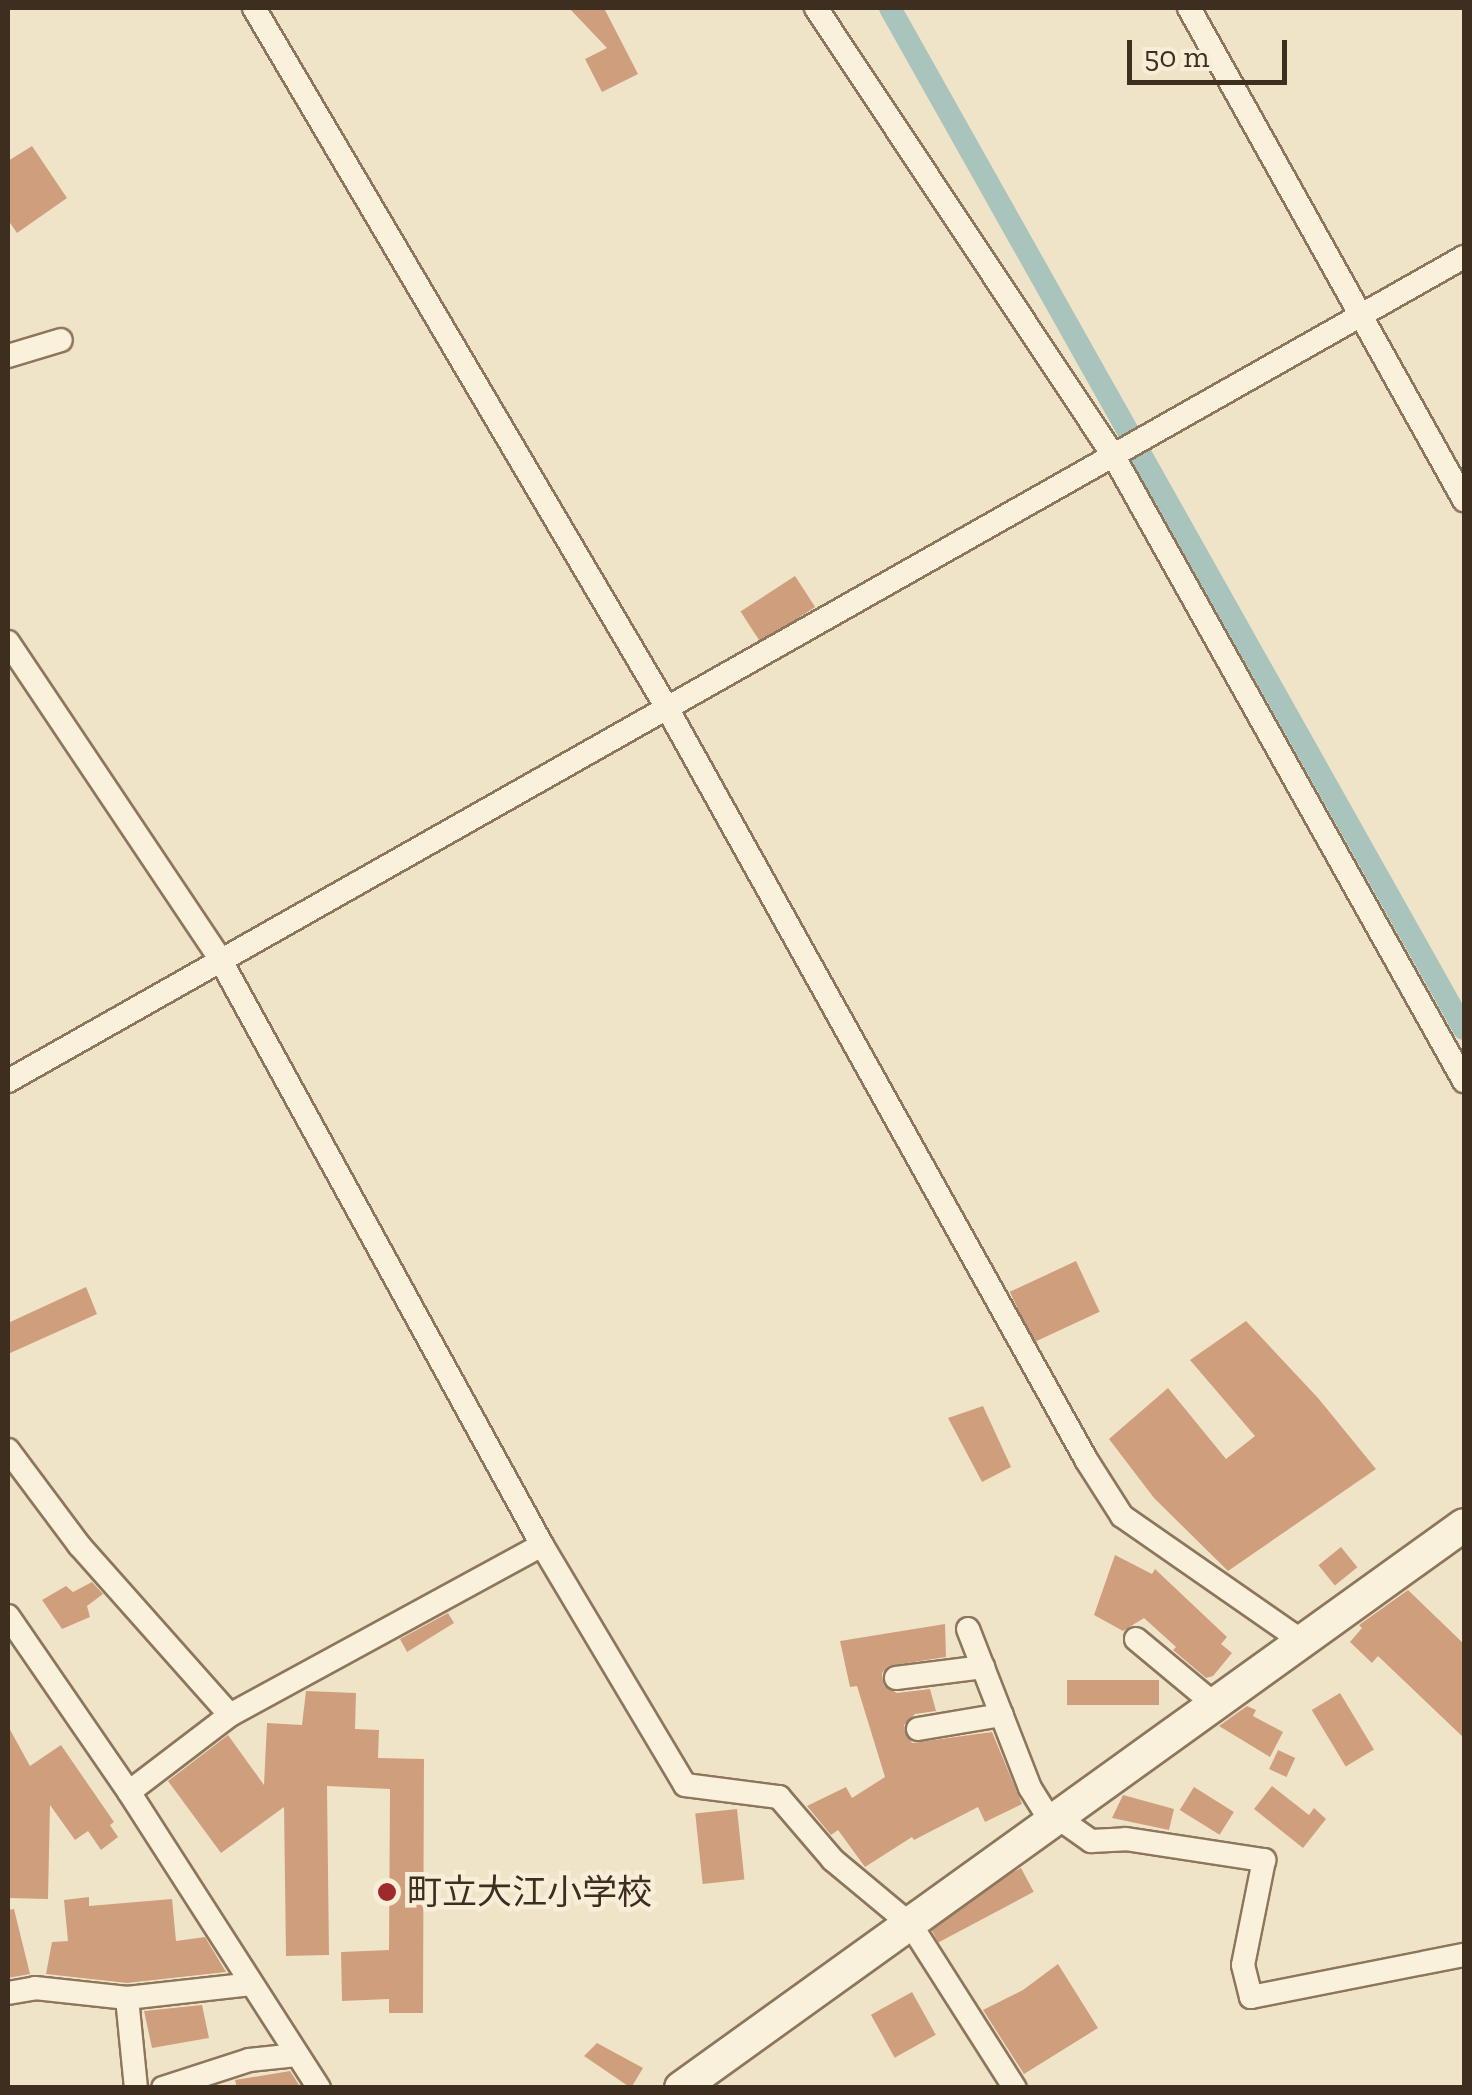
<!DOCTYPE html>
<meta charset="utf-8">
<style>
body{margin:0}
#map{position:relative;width:1472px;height:2095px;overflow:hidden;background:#f0e4c8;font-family:"Zilla Slab","Noto Sans JP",serif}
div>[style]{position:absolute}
.canal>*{height:22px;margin:-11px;padding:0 11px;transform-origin:11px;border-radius:11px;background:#a9c4bc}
.building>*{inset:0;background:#cf9f7d;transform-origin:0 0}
.roads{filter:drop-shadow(2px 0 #8d765c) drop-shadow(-2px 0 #8d765c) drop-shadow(0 2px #8d765c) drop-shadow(0 -2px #8d765c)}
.street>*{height:22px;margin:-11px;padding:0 11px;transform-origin:11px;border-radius:11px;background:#faf1dc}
.secondary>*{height:32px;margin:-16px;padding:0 16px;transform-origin:16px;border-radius:16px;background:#faf1dc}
.dots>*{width:28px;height:28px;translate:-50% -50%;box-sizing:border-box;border:5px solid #f7eed8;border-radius:50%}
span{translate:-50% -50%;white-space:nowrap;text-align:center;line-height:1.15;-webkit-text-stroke:9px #f7eed8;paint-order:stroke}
.poi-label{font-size:35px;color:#3d2e20}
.left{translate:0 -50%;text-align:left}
.frame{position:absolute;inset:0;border:10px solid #3d2e20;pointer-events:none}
.scale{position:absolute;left:1127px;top:40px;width:160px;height:45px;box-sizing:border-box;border:5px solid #3d2e20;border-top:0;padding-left:12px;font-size:30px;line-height:35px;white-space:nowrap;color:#3d2e20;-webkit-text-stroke:8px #f7eed8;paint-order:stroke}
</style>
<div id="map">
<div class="canal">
<i style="left:890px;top:8px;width:1171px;rotate:60.66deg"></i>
</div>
<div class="building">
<i style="clip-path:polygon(569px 8px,604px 8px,638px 74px,602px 92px,585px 59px,607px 48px)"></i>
<i style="clip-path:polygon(32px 146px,67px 198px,17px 233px,8px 220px,8px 161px)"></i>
<i style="left:795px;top:576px;width:37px;height:65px;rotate:57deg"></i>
<i style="left:1076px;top:1261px;width:56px;height:73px;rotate:65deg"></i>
<i style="clip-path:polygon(86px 1287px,97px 1314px,8px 1354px,8px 1323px)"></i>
<i style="clip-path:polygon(1246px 1321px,1318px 1398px,1376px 1469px,1228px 1571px,1154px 1498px,1109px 1439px,1168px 1388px,1226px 1459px,1255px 1436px,1190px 1360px)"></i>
<i style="clip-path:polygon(983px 1406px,1011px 1467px,982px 1482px,948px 1418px)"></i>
<i style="left:1341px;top:1547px;width:26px;height:29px;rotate:51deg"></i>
<i style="clip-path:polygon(1115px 1555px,1152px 1574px,1155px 1569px,1227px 1637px,1221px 1644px,1232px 1653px,1213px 1676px,1206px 1678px,1173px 1650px,1176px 1647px,1144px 1618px,1123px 1631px,1094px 1615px)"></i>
<i style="clip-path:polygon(92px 1582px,103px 1594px,87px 1606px,90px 1617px,62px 1629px,42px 1600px,66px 1586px,73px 1592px)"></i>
<i style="clip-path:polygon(1408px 1590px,1464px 1644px,1464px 1738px,1378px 1656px,1372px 1663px,1350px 1642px,1362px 1628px,1359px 1625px)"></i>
<i style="clip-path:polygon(448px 1613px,454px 1623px,407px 1652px,400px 1639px)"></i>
<i style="clip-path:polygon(945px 1624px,946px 1657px,888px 1666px,882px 1673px,884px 1686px,897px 1693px,930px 1689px,936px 1711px,915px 1714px,904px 1725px,912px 1743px,992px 1732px,1022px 1804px,985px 1822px,978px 1807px,914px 1840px,912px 1837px,865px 1867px,838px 1830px,831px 1835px,807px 1806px,846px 1787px,852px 1798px,885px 1777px,857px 1686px,850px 1687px,840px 1641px)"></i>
<i style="left:1067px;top:1680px;width:92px;height:25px"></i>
<i style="clip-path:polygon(306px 1691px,356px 1693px,355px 1729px,379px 1730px,378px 1758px,424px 1759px,423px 2013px,389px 2013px,389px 1999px,342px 2001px,341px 1952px,389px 1950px,390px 1789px,327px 1786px,329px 1955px,286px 1956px,284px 1807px,221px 1853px,168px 1781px,228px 1735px,264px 1785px,267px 1723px,302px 1725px)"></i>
<i style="left:1340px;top:1693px;width:66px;height:33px;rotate:59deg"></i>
<i style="clip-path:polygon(1247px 1706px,1256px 1710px,1253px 1716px,1283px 1732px,1270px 1757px,1219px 1726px)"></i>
<i style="clip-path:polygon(8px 1726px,30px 1766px,61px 1745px,114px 1822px,110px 1825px,118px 1837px,101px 1850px,88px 1831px,75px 1840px,50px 1805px,48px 1899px,8px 1898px)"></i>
<i style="left:1278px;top:1750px;width:19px;height:21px;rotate:25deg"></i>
<i style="clip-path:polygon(1272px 1786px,1309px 1815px,1314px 1808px,1326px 1819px,1303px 1848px,1254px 1809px)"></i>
<i style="left:1194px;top:1787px;width:47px;height:27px;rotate:32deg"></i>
<i style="clip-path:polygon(1123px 1795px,1174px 1809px,1169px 1830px,1112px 1818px)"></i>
<i style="left:737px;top:1809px;width:71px;height:42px;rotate:84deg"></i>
<i style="left:1021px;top:1868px;width:27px;height:108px;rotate:62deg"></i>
<i style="clip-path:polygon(89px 1897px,89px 1906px,172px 1899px,176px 1941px,205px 1937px,226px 1972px,127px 1983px,46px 1974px,52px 1942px,68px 1941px,64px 1900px)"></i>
<i style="clip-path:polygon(14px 1909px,30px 1974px,8px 1978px,8px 1910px)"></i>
<i style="clip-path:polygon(1058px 1964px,1098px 2028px,1024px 2074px,983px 2010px,1023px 1990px)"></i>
<i style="left:912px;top:1992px;width:49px;height:47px;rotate:61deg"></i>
<i style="clip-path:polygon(202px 2005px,209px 2038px,152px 2048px,144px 2011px)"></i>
<i style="clip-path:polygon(597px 2043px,643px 2068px,631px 2088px,584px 2056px)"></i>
<i style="clip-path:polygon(290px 2071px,301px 2088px,237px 2088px,235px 2080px)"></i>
</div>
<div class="roads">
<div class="street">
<i style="left:254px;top:8px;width:813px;rotate:59.46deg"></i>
<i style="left:667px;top:708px;width:862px;rotate:60.85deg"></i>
<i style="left:1087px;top:1461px;width:65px;rotate:57.5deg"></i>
<i style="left:1122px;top:1516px;width:219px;rotate:34.8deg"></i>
<i style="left:816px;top:8px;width:537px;rotate:56.4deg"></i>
<i style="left:1113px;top:455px;width:718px;rotate:60.72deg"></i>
<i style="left:1189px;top:8px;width:564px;rotate:60.8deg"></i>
<i style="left:8px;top:356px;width:55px;rotate:-16.8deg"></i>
<i style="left:8px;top:642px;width:381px;rotate:56.2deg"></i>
<i style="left:220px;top:959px;width:669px;rotate:61.21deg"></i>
<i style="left:542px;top:1545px;width:279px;rotate:59.2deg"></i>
<i style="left:685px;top:1785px;width:95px;rotate:7.3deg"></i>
<i style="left:779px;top:1797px;width:83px;rotate:49.4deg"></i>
<i style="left:833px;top:1860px;width:102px;rotate:39.8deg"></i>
<i style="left:911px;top:1925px;width:193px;rotate:57.5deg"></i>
<i style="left:8px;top:1081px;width:1673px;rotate:-29.51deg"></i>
<i style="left:8px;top:1450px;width:119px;rotate:53.2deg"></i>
<i style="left:79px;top:1545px;width:227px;rotate:48.4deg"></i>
<i style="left:8px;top:1616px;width:214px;rotate:55.5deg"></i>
<i style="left:129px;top:1792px;width:352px;rotate:57.3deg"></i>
<i style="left:968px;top:1629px;width:171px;rotate:68.7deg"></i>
<i style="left:1030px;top:1788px;width:40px;rotate:58deg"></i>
<i style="left:1136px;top:1639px;width:102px;rotate:39.8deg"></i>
<i style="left:896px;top:1678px;width:88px;rotate:-7.2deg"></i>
<i style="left:918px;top:1729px;width:85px;rotate:-9.5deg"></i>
<i style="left:129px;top:1792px;width:127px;rotate:-37.3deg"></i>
<i style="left:230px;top:1715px;width:355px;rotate:-28.6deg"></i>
<i style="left:1057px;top:1817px;width:42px;rotate:35.2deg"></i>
<i style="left:1091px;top:1841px;width:35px;rotate:-3deg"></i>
<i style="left:1126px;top:1839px;width:140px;rotate:8.7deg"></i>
<i style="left:1264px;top:1860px;width:107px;rotate:101.3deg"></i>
<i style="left:1243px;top:1965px;width:33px;rotate:76deg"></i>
<i style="left:1251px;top:1997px;width:217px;rotate:-11.2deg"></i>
<i style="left:8px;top:1993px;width:27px;rotate:-10deg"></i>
<i style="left:35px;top:1988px;width:93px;rotate:6.2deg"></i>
<i style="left:127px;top:1998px;width:125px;rotate:-6.4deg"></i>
<i style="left:127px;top:1998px;width:90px;rotate:84.3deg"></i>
<i style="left:163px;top:2088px;width:90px;rotate:-18deg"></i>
<i style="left:249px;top:2060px;width:48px;rotate:-5.9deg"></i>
</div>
<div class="secondary">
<i style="left:681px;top:2088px;width:964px;rotate:-35.72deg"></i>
</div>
</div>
<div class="dots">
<i style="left:387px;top:1892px;background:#9e2a2b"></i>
</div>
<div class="poi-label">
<span class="left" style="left:407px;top:1892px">町立大江小学校</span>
</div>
<div class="frame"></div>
<div class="scale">50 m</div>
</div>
